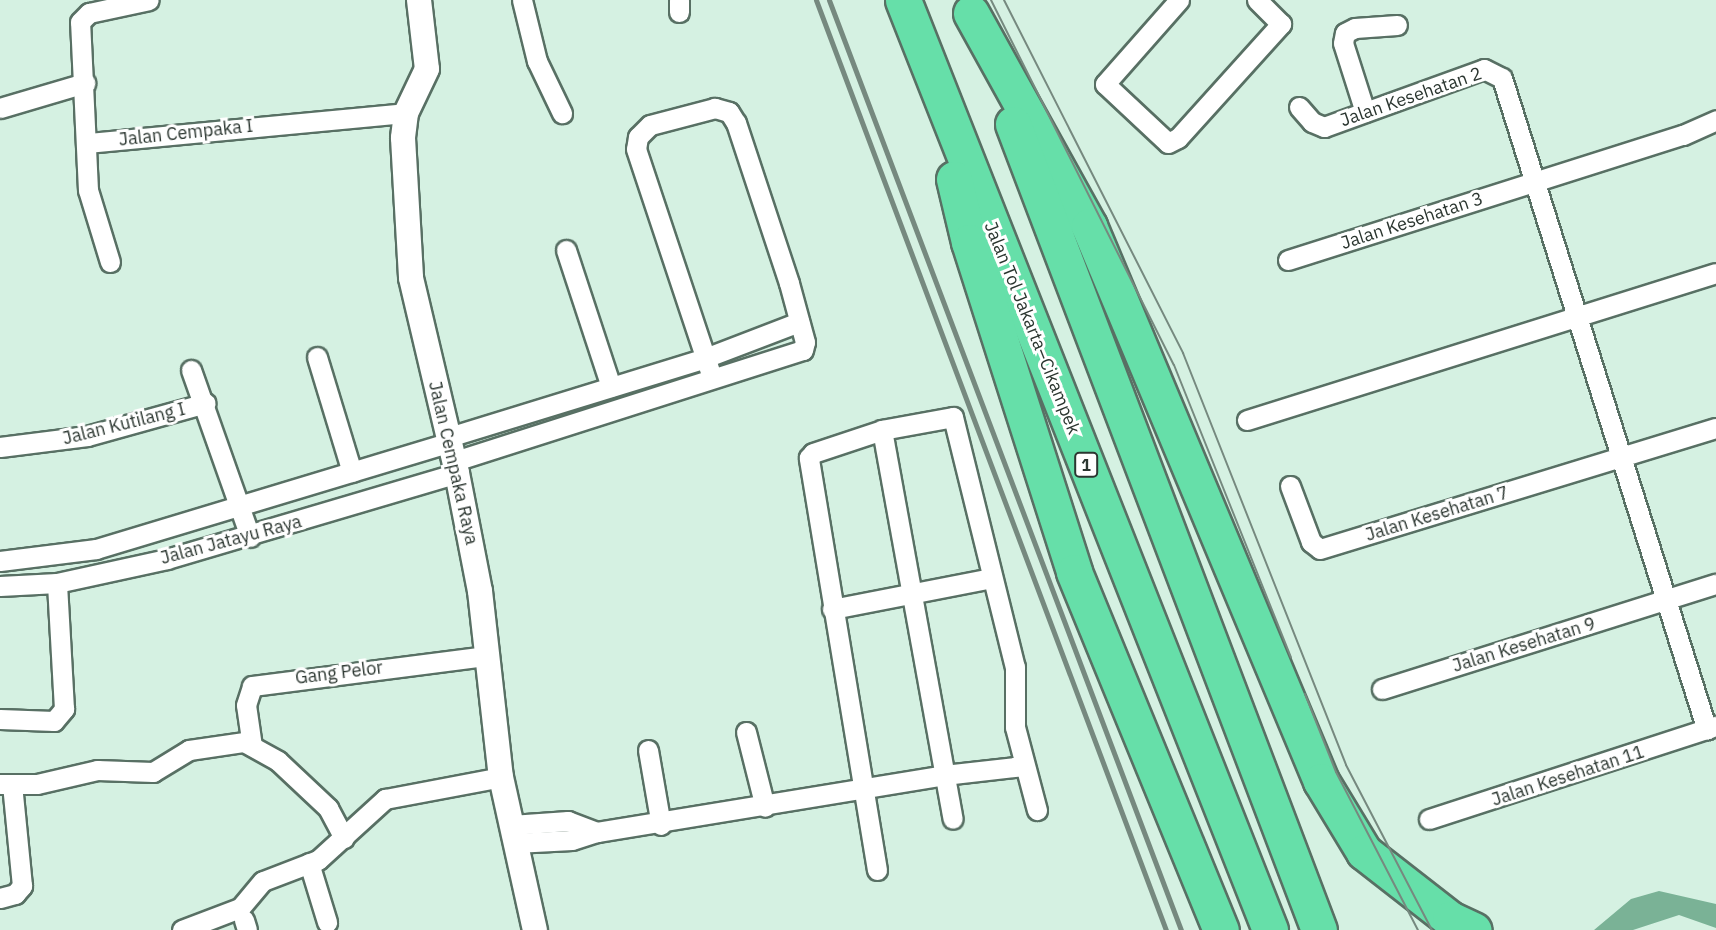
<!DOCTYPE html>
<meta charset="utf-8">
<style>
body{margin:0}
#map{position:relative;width:1716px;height:930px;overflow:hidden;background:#d5f1e2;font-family:"IBM Plex Sans",sans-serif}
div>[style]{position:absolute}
.water>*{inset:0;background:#7ab296}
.roads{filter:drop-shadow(2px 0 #587064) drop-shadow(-2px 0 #587064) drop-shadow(0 2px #587064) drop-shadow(0 -2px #587064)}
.minor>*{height:19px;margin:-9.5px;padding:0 9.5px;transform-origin:9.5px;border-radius:9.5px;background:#fff}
.tertiary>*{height:24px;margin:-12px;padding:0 12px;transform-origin:12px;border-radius:12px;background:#fff}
.motorway>*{height:35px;margin:-17.5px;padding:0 17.5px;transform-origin:17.5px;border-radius:17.5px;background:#66dfa9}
.tram>*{height:2px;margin:-1px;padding:0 1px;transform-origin:1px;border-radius:1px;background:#76897f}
.rail>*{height:5px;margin:-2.5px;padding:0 2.5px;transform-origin:2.5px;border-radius:2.5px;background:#76897f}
span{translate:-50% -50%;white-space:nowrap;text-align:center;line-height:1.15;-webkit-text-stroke:6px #fff;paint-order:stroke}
.shield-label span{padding:2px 5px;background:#fff;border:2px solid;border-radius:5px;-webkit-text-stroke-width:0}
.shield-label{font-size:16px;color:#2b3630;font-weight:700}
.street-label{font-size:18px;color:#2b3630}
</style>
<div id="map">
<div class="water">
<i style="clip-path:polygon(1659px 891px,1716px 904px,1716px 928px,1679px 915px,1633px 930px,1594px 930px,1631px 899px)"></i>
</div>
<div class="roads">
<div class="minor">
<i style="left:522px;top:0;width:63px;rotate:76.2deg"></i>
<i style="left:537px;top:61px;width:58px;rotate:64.3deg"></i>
<i style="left:1179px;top:0;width:112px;rotate:131.4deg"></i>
<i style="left:1105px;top:84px;width:86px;rotate:43.1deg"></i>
<i style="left:1168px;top:143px;width:11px;rotate:-27deg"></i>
<i style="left:1178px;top:138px;width:154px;rotate:-47.9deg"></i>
<i style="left:1257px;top:0;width:34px;rotate:45deg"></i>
<i style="left:679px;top:12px;width:12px;rotate:-90deg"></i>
<i style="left:1299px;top:107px;width:20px;rotate:49deg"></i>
<i style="left:1312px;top:122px;width:13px;rotate:23deg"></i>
<i style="left:1324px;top:127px;width:170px;rotate:-19.9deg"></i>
<i style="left:1484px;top:69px;width:20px;rotate:27deg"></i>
<i style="left:1502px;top:78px;width:683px;rotate:72.55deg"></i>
<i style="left:0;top:108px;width:89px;rotate:-16.4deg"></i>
<i style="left:1365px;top:112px;width:72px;rotate:-107.7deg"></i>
<i style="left:1343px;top:43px;width:10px;rotate:-79deg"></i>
<i style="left:1345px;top:33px;width:11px;rotate:-27deg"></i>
<i style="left:1355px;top:28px;width:42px;rotate:-4.1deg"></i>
<i style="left:88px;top:143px;width:319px;rotate:-5.4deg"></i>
<i style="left:566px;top:250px;width:144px;rotate:71.8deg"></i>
<i style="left:1288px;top:260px;width:414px;rotate:-17.6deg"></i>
<i style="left:1683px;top:135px;width:36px;rotate:-24deg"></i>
<i style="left:110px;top:262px;width:75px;rotate:-107deg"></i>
<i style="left:88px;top:190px;width:168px;rotate:-92.7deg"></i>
<i style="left:80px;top:22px;width:13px;rotate:-45deg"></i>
<i style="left:89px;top:13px;width:61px;rotate:-12.2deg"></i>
<i style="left:317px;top:357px;width:120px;rotate:73.1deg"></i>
<i style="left:191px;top:370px;width:177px;rotate:70.5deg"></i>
<i style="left:1247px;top:420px;width:491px;rotate:-17.4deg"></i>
<i style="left:882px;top:430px;width:395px;rotate:79.7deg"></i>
<i style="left:449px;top:437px;width:268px;rotate:-17.1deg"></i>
<i style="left:705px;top:358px;width:101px;rotate:-21deg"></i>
<i style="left:0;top:447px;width:88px;rotate:-7.2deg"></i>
<i style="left:87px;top:436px;width:123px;rotate:-15.5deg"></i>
<i style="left:455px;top:461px;width:365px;rotate:-17.7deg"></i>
<i style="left:803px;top:350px;width:8px;rotate:-76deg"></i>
<i style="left:805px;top:342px;width:61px;rotate:-105.2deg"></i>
<i style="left:789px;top:283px;width:169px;rotate:-108.3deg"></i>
<i style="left:736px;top:123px;width:13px;rotate:-122deg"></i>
<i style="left:729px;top:112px;width:15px;rotate:-164deg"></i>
<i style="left:715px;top:108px;width:67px;rotate:165.3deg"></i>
<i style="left:650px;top:125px;width:17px;rotate:135deg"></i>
<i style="left:638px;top:137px;width:12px;rotate:99deg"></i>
<i style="left:636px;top:149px;width:240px;rotate:71.6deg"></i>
<i style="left:1290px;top:486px;width:60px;rotate:69.4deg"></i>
<i style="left:1311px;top:542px;width:11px;rotate:38deg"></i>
<i style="left:1320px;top:549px;width:414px;rotate:-17deg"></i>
<i style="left:0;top:561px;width:97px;rotate:-7.1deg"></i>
<i style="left:96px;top:549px;width:370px;rotate:-16.8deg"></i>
<i style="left:0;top:586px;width:57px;rotate:-3deg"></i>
<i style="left:57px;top:583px;width:113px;rotate:-12.3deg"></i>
<i style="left:167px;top:559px;width:302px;rotate:-16.5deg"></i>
<i style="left:832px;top:609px;width:163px;rotate:-11deg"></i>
<i style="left:1382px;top:689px;width:350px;rotate:-17.5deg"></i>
<i style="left:0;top:719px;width:54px;rotate:2.1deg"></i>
<i style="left:54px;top:721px;width:16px;rotate:-50deg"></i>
<i style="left:64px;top:709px;width:126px;rotate:-93.2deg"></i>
<i style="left:746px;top:732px;width:77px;rotate:75.8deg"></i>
<i style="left:252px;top:746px;width:41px;rotate:-98.3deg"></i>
<i style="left:246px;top:705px;width:20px;rotate:-72deg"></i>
<i style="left:252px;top:686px;width:237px;rotate:-7.3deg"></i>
<i style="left:648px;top:750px;width:76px;rotate:80.2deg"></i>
<i style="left:0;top:784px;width:37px"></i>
<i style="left:37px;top:784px;width:62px;rotate:-13.1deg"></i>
<i style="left:97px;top:770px;width:56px;rotate:2deg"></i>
<i style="left:153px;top:772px;width:42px;rotate:-31.4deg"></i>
<i style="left:189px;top:750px;width:56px;rotate:-8.3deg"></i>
<i style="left:244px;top:742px;width:39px;rotate:29deg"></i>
<i style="left:278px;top:761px;width:69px;rotate:43.2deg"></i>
<i style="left:328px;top:808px;width:34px;rotate:62deg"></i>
<i style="left:1429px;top:819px;width:302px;rotate:-18deg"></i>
<i style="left:511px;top:825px;width:57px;rotate:-4deg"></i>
<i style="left:568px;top:821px;width:31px;rotate:21deg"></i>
<i style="left:515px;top:843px;width:57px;rotate:-3deg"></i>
<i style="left:572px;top:840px;width:26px;rotate:-18deg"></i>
<i style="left:597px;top:832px;width:352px;rotate:-9.3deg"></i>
<i style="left:944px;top:775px;width:80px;rotate:-6.5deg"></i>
<i style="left:309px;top:863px;width:62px;rotate:73deg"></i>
<i style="left:877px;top:870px;width:418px;rotate:-99.4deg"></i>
<i style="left:809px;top:458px;width:6px;rotate:-51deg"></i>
<i style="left:813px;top:453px;width:73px;rotate:-18.4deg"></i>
<i style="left:882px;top:430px;width:72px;rotate:-10.4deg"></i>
<i style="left:953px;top:417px;width:258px;rotate:76.1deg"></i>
<i style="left:1015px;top:667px;width:60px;rotate:90deg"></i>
<i style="left:1015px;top:727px;width:86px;rotate:75.2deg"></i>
<i style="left:0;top:898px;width:16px;rotate:-15deg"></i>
<i style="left:15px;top:894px;width:11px;rotate:-49deg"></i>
<i style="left:22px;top:886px;width:102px;rotate:-95.6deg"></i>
<i style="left:244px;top:920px;width:10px;rotate:73deg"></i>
<i style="left:182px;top:930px;width:62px;rotate:-20.8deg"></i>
<i style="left:240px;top:908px;width:35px;rotate:-50deg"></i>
<i style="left:263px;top:881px;width:59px;rotate:-20.9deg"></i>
<i style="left:318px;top:860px;width:91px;rotate:-42.3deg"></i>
<i style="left:385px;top:799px;width:118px;rotate:-10.7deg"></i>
</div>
<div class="tertiary">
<i style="left:419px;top:0;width:69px;rotate:83.4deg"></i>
<i style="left:427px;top:69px;width:49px;rotate:115.5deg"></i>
<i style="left:406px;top:113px;width:25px;rotate:97deg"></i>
<i style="left:403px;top:138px;width:140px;rotate:86.7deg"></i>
<i style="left:411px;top:278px;width:200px;rotate:76.7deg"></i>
<i style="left:457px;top:473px;width:120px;rotate:79deg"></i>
<i style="left:480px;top:591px;width:187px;rotate:83.6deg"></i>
<i style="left:501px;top:777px;width:157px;rotate:77.5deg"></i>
</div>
<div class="motorway">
<i style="left:903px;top:0;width:1000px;rotate:68.46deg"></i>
<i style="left:971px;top:13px;width:244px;rotate:61deg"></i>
<i style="left:1089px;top:226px;width:602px;rotate:67.31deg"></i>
<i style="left:1321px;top:781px;width:83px;rotate:58.8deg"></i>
<i style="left:1364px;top:852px;width:109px;rotate:37.9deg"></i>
<i style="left:1450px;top:919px;width:26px;rotate:25deg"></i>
<i style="left:1013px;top:124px;width:862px;rotate:69.21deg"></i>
<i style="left:954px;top:179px;width:65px;rotate:76.6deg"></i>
<i style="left:969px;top:242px;width:346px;rotate:72.3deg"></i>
<i style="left:1074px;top:572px;width:387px;rotate:67.7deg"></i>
</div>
</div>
<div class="tram">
<i style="left:991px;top:0;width:408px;rotate:63.4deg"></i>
<i style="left:1174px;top:365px;width:315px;rotate:68.2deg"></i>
<i style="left:1004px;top:0;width:396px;rotate:63.1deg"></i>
<i style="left:1183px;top:353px;width:443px;rotate:68.4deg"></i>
<i style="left:1346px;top:765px;width:186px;rotate:62.5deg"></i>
<i style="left:1305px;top:694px;width:84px;rotate:68.3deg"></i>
<i style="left:1336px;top:772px;width:178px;rotate:62.6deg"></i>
</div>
<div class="rail">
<i style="left:816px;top:0;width:994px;rotate:69.38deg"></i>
<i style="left:829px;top:0;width:994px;rotate:69.27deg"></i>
</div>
<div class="shield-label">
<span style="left:1086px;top:465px">1</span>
</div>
<div class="street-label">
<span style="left:1411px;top:97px;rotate:-19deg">Jalan Kesehatan 2</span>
<span style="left:186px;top:133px;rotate:-6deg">Jalan Cempaka I</span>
<span style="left:1412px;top:221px;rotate:-18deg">Jalan Kesehatan 3</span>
<span style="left:1032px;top:328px;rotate:68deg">Jalan Tol Jakarta–Cikampek</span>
<span style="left:124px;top:424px;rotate:-14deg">Jalan Kutilang I</span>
<span style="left:453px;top:463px;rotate:77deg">Jalan Cempaka Raya</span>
<span style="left:1437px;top:514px;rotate:-17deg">Jalan Kesehatan 7</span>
<span style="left:231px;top:540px;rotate:-15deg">Jalan Jatayu Raya</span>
<span style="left:1524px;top:645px;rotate:-17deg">Jalan Kesehatan 9</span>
<span style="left:339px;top:673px;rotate:-7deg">Gang Pelor</span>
<span style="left:1568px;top:776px;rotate:-18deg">Jalan Kesehatan 11</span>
</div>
</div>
